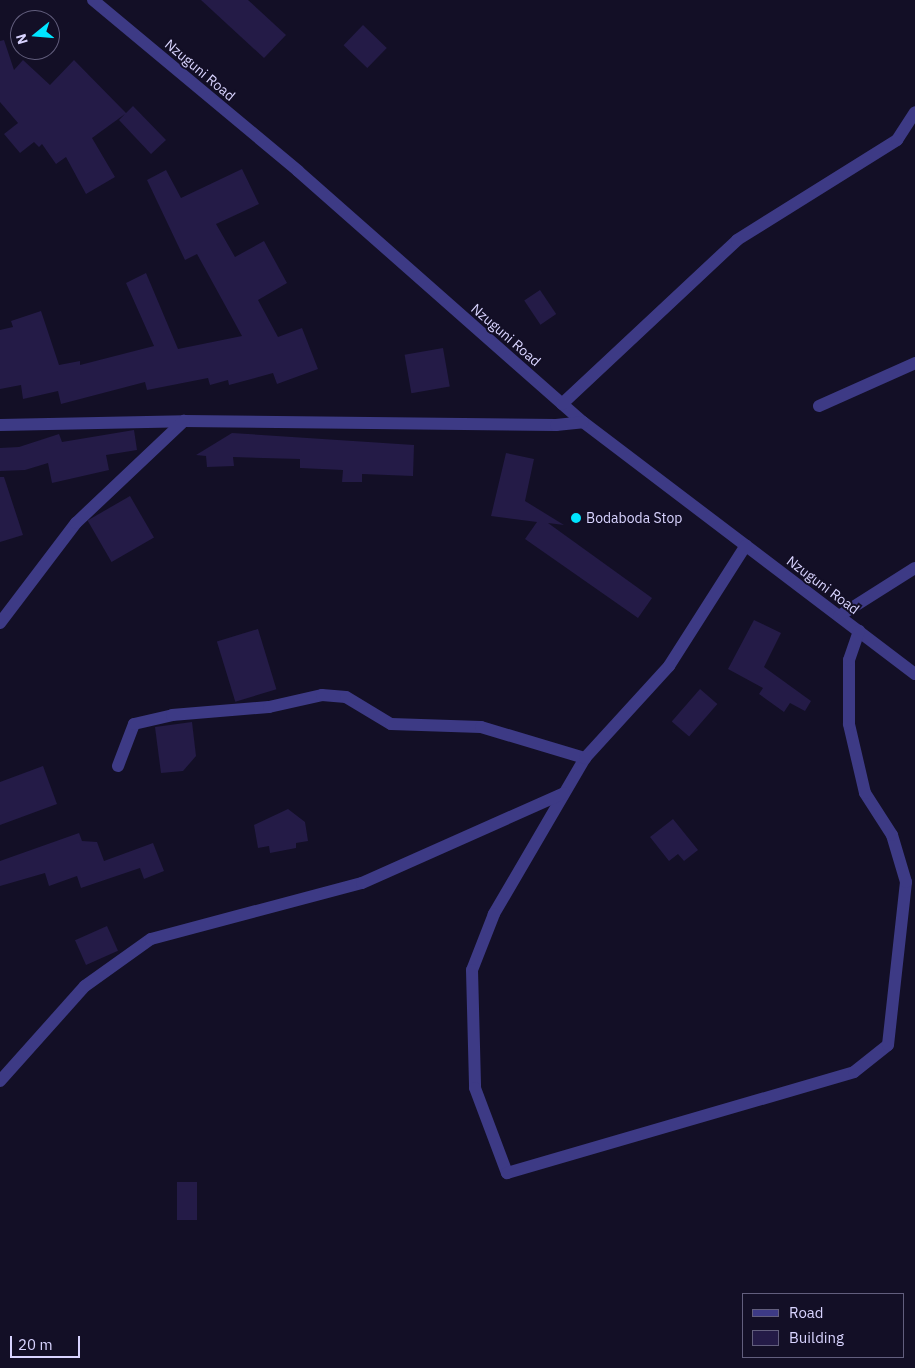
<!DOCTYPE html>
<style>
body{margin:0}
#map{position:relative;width:915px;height:1368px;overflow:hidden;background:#130f26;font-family:"IBM Plex Sans",sans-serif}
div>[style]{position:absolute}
.building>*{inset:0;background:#241b47;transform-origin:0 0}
.minor>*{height:12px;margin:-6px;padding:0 6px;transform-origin:6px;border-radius:6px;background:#3d3a85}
.dots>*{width:14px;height:14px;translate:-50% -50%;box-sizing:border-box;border:2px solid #130f26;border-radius:50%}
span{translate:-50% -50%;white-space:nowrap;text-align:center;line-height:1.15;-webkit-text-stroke:4px #130f26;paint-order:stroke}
.street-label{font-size:14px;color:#d9d4ff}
.poi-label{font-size:14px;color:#d9d4ff}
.left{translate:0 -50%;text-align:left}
.legend{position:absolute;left:742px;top:1293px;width:162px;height:65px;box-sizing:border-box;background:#130f26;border:1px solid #625e7d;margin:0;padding:6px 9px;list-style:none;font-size:15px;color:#d9d4ff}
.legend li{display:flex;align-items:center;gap:10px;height:25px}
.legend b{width:25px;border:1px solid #625e7d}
.north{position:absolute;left:10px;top:10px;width:50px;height:50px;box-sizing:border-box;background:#130f26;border:1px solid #625e7d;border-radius:50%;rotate:253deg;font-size:14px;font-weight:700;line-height:20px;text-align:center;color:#d9d4ff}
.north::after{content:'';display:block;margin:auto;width:18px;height:22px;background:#00e5ff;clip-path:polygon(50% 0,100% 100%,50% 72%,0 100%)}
.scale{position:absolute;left:10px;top:1336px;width:70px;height:22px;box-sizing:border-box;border:2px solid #d9d4ff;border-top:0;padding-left:6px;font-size:15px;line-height:18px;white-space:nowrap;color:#d9d4ff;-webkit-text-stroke:4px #130f26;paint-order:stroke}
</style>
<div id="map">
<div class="building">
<i style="clip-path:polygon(201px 0,248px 0,286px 35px,264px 58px)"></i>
<i style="left:363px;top:25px;width:33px;height:28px;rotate:44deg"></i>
<i style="clip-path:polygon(4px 40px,14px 70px,23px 60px,50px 85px,74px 60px,126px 113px,133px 106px,166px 140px,151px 154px,119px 120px,125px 114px,92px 138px,115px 177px,86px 194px,66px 157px,56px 164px,42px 144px,39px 147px,34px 142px,20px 153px,4px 134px,18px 123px,0 102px,0 41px)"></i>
<i style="clip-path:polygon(242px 169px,259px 204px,216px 224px,235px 257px,264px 241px,287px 283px,258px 300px,278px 337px,302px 328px,318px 369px,277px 384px,273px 373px,229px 385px,228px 380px,210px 385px,208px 378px,147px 390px,145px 382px,61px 404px,58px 391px,23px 399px,21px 385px,0 389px,0 330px,13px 327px,11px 321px,41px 311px,59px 365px,80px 361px,80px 365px,154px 346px,126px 283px,146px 273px,178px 349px,242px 336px,197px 254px,185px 260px,147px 180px,166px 170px,181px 198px)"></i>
<i style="left:540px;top:290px;width:29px;height:19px;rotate:56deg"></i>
<i style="left:443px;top:348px;width:39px;height:39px;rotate:80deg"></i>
<i style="clip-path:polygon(134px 430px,137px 450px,106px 455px,109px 470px,52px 483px,48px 463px,25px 470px,0 471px,0 448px,19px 447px,59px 434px,62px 442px)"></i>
<i style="clip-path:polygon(232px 433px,414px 445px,413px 476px,362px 474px,362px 482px,342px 482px,343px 470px,300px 468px,300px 459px,233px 457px,234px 466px,207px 467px,206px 456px,196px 455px)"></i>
<i style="clip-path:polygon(506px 453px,534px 459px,525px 501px,564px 525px,548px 523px,652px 598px,638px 618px,525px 539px,537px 522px,491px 516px)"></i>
<i style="clip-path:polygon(0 477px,4px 477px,23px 535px,0 542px)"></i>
<i style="left:130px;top:496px;width:48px;height:49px;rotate:60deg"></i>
<i style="clip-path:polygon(754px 620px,781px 633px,764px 667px,811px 701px,805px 711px,790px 703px,784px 712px,759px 694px,763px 688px,728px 669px)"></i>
<i style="left:258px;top:629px;width:63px;height:43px;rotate:73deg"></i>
<i style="left:700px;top:689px;width:23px;height:43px;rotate:41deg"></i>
<i style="clip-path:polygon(192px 722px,196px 756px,183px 771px,161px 773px,155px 727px)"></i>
<i style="clip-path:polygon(43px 766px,57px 804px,0 825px,0 782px)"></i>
<i style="clip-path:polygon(288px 809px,305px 822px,308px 841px,296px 843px,296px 848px,270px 853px,269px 846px,258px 848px,254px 825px)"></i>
<i style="clip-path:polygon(673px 819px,698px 850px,684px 861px,678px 854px,669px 861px,650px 837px)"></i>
<i style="clip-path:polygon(79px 833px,82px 841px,97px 842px,104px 861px,153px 843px,164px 871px,144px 879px,140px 868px,81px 888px,77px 876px,49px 886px,45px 873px,0 886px,0 861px)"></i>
<i style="left:107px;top:926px;width:27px;height:35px;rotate:66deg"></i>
<i style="left:177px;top:1182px;width:20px;height:38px"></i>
</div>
<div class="minor">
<i style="left:93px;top:0;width:267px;rotate:39.8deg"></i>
<i style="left:298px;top:171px;width:380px;rotate:41.4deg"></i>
<i style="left:583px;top:422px;width:417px;rotate:37.2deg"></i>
<i style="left:562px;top:404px;width:240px;rotate:-43.1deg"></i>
<i style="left:737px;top:240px;width:189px;rotate:-32deg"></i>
<i style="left:897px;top:140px;width:33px;rotate:-57deg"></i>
<i style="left:819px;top:406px;width:105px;rotate:-24.1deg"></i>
<i style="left:0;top:425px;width:184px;rotate:-1.2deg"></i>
<i style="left:184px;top:421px;width:372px;rotate:0.6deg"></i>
<i style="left:556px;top:425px;width:27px;rotate:-6deg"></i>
<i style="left:839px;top:616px;width:90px;rotate:-32.3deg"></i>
<i style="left:0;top:623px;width:126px;rotate:-52.8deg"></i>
<i style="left:76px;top:523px;width:149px;rotate:-43.4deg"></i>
<i style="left:585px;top:758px;width:181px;rotate:120.3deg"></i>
<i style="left:494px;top:914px;width:60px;rotate:111.4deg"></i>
<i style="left:472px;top:970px;width:118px;rotate:88.5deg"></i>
<i style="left:475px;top:1088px;width:91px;rotate:69.4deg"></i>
<i style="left:507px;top:1173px;width:361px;rotate:-16.2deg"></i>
<i style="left:854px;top:1072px;width:43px;rotate:-38.5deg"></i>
<i style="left:888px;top:1045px;width:164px;rotate:-83.7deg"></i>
<i style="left:906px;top:882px;width:49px;rotate:-106.6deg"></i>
<i style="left:892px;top:835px;width:50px;rotate:-122.7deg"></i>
<i style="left:865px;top:793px;width:71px;rotate:-103.1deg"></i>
<i style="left:849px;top:724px;width:64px;rotate:-90deg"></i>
<i style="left:849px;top:660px;width:31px;rotate:-71deg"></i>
<i style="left:118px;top:766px;width:45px;rotate:-69.1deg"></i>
<i style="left:134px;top:724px;width:39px;rotate:-13deg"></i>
<i style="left:172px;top:715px;width:97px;rotate:-4.7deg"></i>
<i style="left:269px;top:707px;width:54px;rotate:-12.8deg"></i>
<i style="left:322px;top:695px;width:24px;rotate:5deg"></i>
<i style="left:346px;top:697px;width:52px;rotate:31deg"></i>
<i style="left:391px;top:724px;width:90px;rotate:1.9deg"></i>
<i style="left:481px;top:727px;width:109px;rotate:16.6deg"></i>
<i style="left:585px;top:758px;width:125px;rotate:-47.6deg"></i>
<i style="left:669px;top:666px;width:143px;rotate:-57.5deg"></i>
<i style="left:0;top:1081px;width:127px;rotate:-48.2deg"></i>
<i style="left:85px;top:986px;width:81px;rotate:-35.5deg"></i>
<i style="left:151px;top:939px;width:218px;rotate:-14.9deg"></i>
<i style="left:362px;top:883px;width:221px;rotate:-24deg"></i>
</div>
<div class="dots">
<i style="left:576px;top:518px;background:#00e5ff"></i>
</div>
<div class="street-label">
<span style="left:200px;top:70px;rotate:40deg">Nzuguni Road</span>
<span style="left:506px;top:335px;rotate:41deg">Nzuguni Road</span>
<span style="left:823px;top:585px;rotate:37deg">Nzuguni Road</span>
</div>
<div class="poi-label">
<span class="left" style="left:586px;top:518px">Bodaboda Stop</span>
</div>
<ul class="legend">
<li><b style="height:6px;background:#3d3a85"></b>Road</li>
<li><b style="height:14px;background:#241b47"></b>Building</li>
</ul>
<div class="north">N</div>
<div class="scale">20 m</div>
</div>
